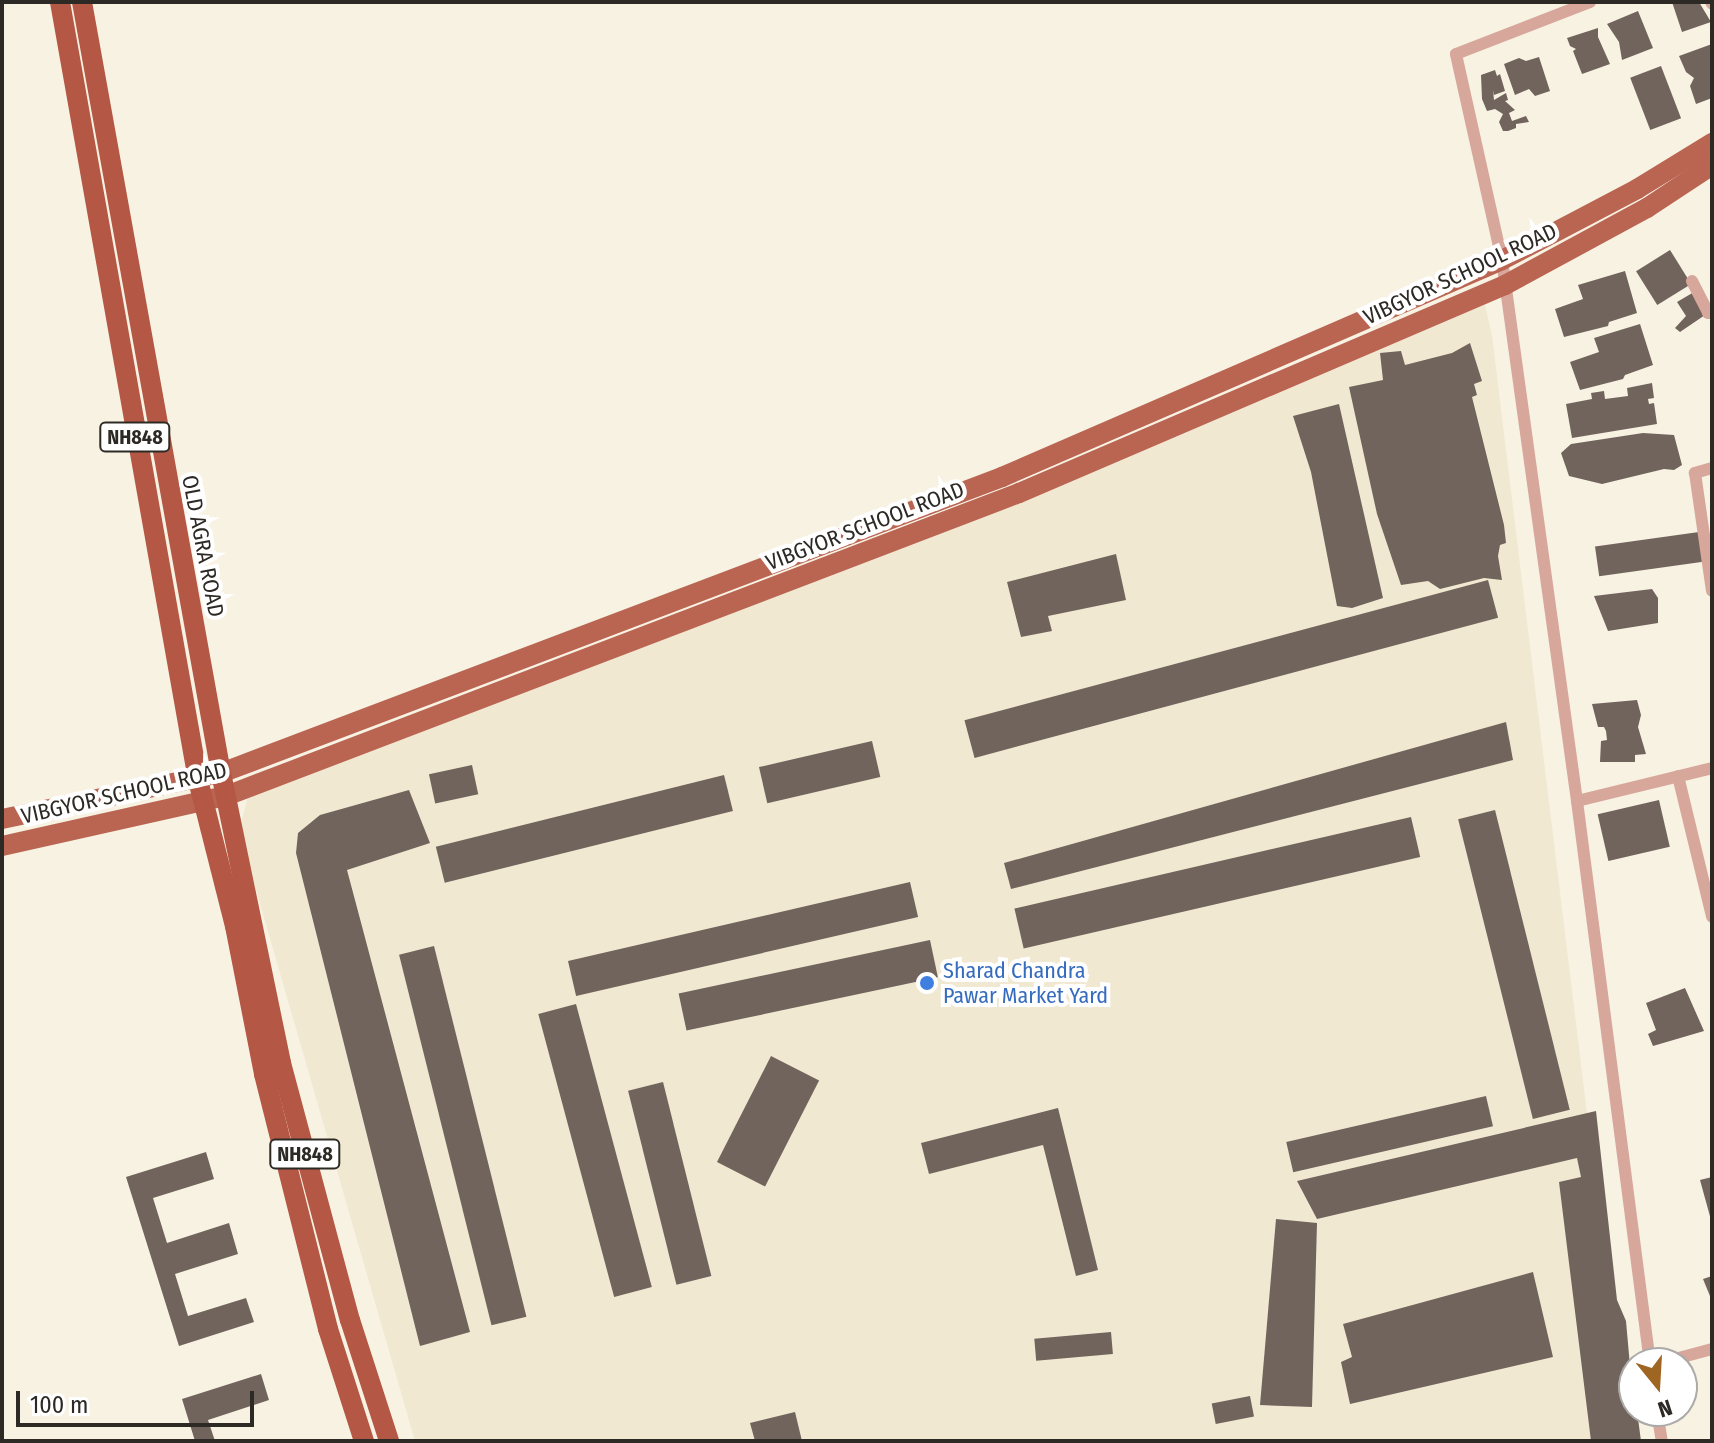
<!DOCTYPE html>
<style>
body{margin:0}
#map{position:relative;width:1714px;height:1443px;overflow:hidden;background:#f8f2e3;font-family:"Fira Sans Condensed",sans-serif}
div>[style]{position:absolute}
.commercial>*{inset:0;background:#f1e8d2}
.building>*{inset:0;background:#71645c;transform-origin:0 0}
.minor>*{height:12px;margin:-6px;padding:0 6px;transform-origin:6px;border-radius:6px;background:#d8a79b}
.primary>*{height:20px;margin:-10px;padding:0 10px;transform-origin:10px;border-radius:10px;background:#ba6452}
.trunk>*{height:20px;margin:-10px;padding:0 10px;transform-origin:10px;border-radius:10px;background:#b45744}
.dots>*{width:22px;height:22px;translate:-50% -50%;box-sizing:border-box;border:4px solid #fff;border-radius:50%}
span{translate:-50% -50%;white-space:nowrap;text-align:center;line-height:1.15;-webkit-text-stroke:8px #fff;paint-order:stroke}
.shield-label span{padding:2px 6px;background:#fff;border:2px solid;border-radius:6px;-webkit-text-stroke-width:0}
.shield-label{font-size:20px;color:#2d2a25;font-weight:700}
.street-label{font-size:22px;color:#2d2a25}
.shop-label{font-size:22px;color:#366cbe}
.left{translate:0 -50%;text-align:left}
.frame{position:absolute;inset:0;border:4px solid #2d2a25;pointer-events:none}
.north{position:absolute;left:1618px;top:1347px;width:80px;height:80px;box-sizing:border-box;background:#fff;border:2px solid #abaaa8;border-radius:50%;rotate:162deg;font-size:22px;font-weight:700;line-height:32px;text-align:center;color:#2d2a25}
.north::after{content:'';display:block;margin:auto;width:28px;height:36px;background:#9e6523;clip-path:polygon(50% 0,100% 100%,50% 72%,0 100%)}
.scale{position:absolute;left:16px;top:1391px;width:238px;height:36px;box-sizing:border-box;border:4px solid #2d2a25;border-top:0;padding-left:10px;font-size:24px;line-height:28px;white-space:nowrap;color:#2d2a25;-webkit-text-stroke:6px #fff;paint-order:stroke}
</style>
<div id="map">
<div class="commercial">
<i style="clip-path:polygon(1484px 301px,1492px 335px,1627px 1441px,415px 1441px,239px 831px,249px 793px,268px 774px,302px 756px,899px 535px)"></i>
</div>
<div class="building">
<i style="clip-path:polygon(1672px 2px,1699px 2px,1711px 22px,1682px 32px)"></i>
<i style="clip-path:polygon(1638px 11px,1653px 48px,1622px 60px,1619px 42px,1607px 24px)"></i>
<i style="clip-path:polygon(1598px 28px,1598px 37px,1610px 64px,1582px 74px,1573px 51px,1576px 49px,1570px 46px,1567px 38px)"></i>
<i style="clip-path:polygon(1712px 44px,1712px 98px,1696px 104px,1690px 86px,1694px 78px,1686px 72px,1679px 56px)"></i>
<i style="clip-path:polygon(1539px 57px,1550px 91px,1535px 96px,1529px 89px,1515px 95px,1504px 64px,1519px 58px,1526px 61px)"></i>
<i style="left:1661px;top:66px;width:56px;height:33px;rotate:69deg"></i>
<i style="clip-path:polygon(1495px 70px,1497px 76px,1500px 74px,1505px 91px,1494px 95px,1493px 90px,1494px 100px,1506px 93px,1508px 100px,1505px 101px,1515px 110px,1509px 113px,1512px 121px,1526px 116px,1529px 122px,1516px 124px,1516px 128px,1508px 131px,1503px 131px,1499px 122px,1503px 114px,1495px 109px,1487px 111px,1482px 99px,1481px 75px)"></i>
<i style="left:1670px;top:250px;width:40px;height:40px;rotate:58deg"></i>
<i style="clip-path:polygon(1625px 271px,1637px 313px,1609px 322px,1608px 326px,1564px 337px,1555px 309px,1583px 299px,1578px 285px)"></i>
<i style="clip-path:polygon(1694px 292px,1708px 313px,1680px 332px,1675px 328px,1686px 316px,1677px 302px)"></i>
<i style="clip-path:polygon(1640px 324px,1653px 365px,1625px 375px,1623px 379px,1580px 390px,1570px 362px,1599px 352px,1594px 338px)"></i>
<i style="clip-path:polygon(1470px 343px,1482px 381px,1474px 384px,1477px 395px,1472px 397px,1504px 525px,1506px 543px,1500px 545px,1498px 556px,1502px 580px,1484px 578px,1440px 589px,1428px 581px,1401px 585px,1377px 514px,1349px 387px,1383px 380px,1380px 353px,1401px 351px,1405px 365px,1452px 353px)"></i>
<i style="clip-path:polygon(1652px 383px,1654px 398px,1648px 399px,1649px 404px,1654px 403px,1657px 424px,1572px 438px,1566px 404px,1592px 399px,1591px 393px,1604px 391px,1605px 399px,1628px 396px,1627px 388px)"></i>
<i style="clip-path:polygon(1339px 404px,1383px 598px,1352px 608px,1337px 606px,1311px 472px,1293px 416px)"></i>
<i style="clip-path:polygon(1643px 433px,1674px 435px,1682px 465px,1674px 470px,1664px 469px,1602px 484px,1569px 476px,1561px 453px,1571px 444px)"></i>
<i style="left:1699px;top:532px;width:30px;height:105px;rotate:82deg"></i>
<i style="clip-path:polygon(1116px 554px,1126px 600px,1048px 616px,1052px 631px,1021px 637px,1007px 582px)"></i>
<i style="left:1488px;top:580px;width:39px;height:542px;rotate:75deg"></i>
<i style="clip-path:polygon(1652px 589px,1658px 598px,1658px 623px,1608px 631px,1594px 596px)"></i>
<i style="clip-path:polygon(1637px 700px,1641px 715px,1638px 727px,1646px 754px,1635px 755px,1635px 762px,1600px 762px,1601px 741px,1607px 740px,1606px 731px,1604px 727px,1598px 727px,1592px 704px)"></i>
<i style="clip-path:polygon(1506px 722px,1513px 760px,1011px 889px,1004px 863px)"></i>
<i style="left:872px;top:741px;width:37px;height:116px;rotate:77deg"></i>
<i style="left:472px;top:765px;width:30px;height:44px;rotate:78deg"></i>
<i style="left:724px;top:775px;width:37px;height:297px;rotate:76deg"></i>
<i style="clip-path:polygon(409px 790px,430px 843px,347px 870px,470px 1332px,420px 1346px,296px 853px,298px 833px,320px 815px)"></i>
<i style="left:1659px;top:800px;width:48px;height:63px;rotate:77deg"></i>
<i style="left:1495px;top:810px;width:309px;height:38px;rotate:76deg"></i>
<i style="left:1411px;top:817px;width:41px;height:407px;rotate:77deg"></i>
<i style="left:910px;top:882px;width:36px;height:351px;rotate:77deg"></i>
<i style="left:930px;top:940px;width:38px;height:257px;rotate:78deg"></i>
<i style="left:434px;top:946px;width:382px;height:36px;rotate:76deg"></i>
<i style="clip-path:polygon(1685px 988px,1704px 1031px,1653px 1046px,1648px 1034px,1656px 1030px,1646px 1003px)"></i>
<i style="left:576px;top:1004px;width:293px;height:39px;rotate:75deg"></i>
<i style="left:771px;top:1056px;width:54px;height:119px;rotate:27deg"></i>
<i style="left:663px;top:1082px;width:200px;height:36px;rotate:76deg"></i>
<i style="left:1486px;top:1096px;width:31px;height:205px;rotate:77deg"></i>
<i style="clip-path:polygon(1058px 1108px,1098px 1270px,1076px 1276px,1043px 1145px,929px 1174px,921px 1143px)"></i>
<i style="clip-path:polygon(1596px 1111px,1617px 1300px,1626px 1321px,1634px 1411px,1637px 1411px,1641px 1441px,1591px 1441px,1559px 1182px,1581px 1177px,1577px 1158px,1317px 1219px,1297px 1181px)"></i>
<i style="clip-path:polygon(206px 1152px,214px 1179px,153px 1198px,167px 1243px,229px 1223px,238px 1254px,175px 1274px,188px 1316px,246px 1298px,254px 1322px,179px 1346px,126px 1177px)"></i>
<i style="clip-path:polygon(1712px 1177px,1712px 1220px,1711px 1220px,1700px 1180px)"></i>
<i style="clip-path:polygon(1276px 1219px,1317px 1223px,1312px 1407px,1260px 1405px)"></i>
<i style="clip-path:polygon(1533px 1272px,1553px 1357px,1350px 1404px,1341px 1362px,1352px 1357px,1343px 1324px)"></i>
<i style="clip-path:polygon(1712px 1276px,1712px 1301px,1703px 1279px)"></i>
<i style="left:1111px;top:1332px;width:22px;height:77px;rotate:85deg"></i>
<i style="clip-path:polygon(261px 1374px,269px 1400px,208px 1420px,215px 1441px,195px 1441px,182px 1399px)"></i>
<i style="left:1250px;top:1396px;width:21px;height:39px;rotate:79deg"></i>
<i style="clip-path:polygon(795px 1412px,802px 1441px,755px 1441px,750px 1423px)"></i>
</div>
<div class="minor">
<i style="left:1711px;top:2px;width:2px;rotate:63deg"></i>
<i style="left:1692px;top:281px;width:36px;rotate:63deg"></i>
<i style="left:1708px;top:313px;width:4px"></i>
<i style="left:1712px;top:468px;width:18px;rotate:164deg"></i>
<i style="left:1695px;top:473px;width:119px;rotate:81.8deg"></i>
<i style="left:1678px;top:776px;width:145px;rotate:76.4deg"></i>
<i style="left:1577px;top:801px;width:546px;rotate:-97.89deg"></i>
<i style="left:1502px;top:260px;width:211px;rotate:-102.6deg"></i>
<i style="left:1456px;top:54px;width:144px;rotate:-21.2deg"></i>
<i style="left:1650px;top:1363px;width:567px;rotate:-97.4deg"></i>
<i style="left:1577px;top:801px;width:139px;rotate:-13.7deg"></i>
<i style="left:1660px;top:1363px;width:54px;rotate:-15.1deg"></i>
<i style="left:1657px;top:1411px;width:30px;rotate:81deg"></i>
</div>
<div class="primary">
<i style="left:2px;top:819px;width:224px;rotate:-11.9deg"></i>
<i style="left:221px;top:773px;width:835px;rotate:-20.76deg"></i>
<i style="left:1002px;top:477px;width:545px;rotate:-23.46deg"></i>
<i style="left:1502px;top:260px;width:153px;rotate:-27.7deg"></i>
<i style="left:1637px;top:189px;width:88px;rotate:-31.5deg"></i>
<i style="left:2px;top:846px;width:230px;rotate:-12.6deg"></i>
<i style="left:226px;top:796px;width:849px;rotate:-20.91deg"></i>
<i style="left:1019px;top:493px;width:529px;rotate:-23.17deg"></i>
<i style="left:1505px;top:285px;width:162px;rotate:-28.5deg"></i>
<i style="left:1647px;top:208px;width:78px;rotate:-33.5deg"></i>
</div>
<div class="trunk">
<i style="left:60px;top:2px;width:790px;rotate:79.94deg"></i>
<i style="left:198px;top:780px;width:151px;rotate:75.8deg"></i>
<i style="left:235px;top:926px;width:151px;rotate:78.9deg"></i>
<i style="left:264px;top:1074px;width:263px;rotate:75.9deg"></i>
<i style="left:328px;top:1329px;width:118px;rotate:72.2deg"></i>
<i style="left:82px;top:2px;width:783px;rotate:79.78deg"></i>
<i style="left:221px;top:773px;width:296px;rotate:78.3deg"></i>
<i style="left:281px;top:1063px;width:266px;rotate:75deg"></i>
<i style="left:350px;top:1320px;width:127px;rotate:72.1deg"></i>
</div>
<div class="dots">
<i style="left:927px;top:983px;background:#3f7fe0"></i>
</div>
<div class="shield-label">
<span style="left:135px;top:437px">NH848</span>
<span style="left:305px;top:1154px">NH848</span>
</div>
<div class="street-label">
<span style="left:1460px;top:274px;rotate:-25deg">VIBGYOR SCHOOL ROAD</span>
<span style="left:865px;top:526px;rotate:-21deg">VIBGYOR SCHOOL ROAD</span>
<span style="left:203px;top:546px;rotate:79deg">OLD AGRA ROAD</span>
<span style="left:124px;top:793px;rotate:-13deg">VIBGYOR SCHOOL ROAD</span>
</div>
<div class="shop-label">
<span class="left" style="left:943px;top:983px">Sharad Chandra<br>Pawar Market Yard</span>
</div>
<div class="frame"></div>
<div class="north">N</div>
<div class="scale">100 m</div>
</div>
